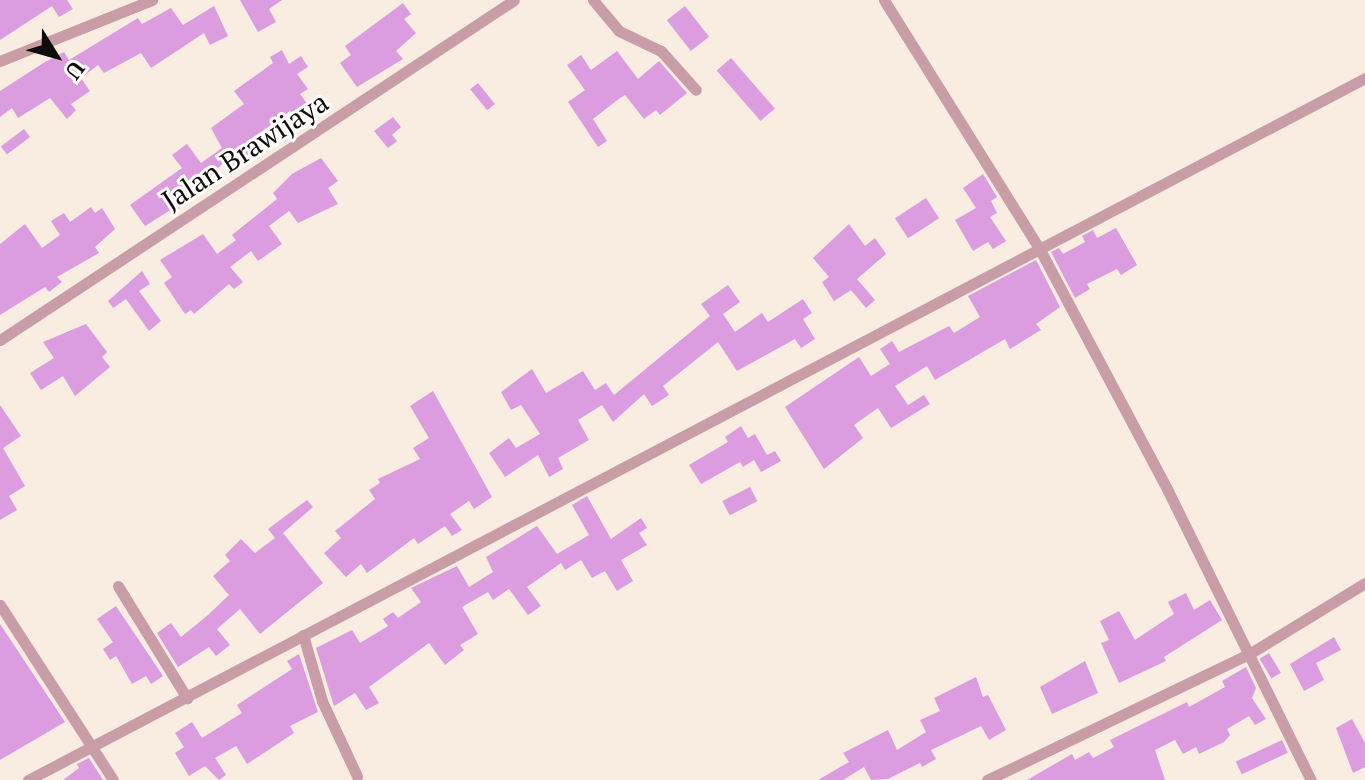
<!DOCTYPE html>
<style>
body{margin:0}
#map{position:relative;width:1365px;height:780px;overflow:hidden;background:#f9ece1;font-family:"PT Serif",serif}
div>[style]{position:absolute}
.building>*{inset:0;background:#dc9ce0;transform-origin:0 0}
.street>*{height:11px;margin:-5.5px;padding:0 5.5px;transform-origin:5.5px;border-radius:5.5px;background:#c89da8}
span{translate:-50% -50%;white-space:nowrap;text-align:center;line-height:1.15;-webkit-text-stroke:6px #fff;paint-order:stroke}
.street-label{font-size:28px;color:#100c08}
.north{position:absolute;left:16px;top:16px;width:80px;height:80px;-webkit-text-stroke:6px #fff;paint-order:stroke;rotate:127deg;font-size:22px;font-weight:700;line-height:32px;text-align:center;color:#100c08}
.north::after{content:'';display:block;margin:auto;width:28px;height:36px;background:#100c08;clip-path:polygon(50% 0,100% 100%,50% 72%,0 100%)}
</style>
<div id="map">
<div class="building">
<i style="clip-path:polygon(0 0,67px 0,73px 9px,59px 17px,52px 6px,0 40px)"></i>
<i style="clip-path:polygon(240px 0,282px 0,269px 9px,276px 22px,258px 32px)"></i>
<i style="clip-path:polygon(403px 3px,411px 14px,404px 19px,416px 33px,396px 51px,403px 59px,357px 87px,340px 63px,351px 55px,345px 46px)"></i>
<i style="clip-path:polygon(214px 6px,228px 36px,210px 45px,204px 33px,151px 68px,141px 53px,104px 73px,98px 65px,81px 78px,90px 91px,71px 104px,76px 110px,67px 119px,50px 98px,18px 118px,12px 108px,0 117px,0 91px,45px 62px,64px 52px,69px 60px,138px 18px,142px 24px,171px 8px,183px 25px)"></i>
<i style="left:685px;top:6px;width:39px;height:23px;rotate:52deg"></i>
<i style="clip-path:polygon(282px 50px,289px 64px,301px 56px,308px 67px,297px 74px,308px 89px,300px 94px,311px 109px,296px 119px,290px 111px,259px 134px,265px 142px,240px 161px,243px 164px,232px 173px,224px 162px,175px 213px,172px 209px,145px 226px,130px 205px,182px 168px,172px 155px,187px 144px,201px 163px,222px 148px,211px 128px,244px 104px,234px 91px,273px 63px,270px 57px)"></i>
<i style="clip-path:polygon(617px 51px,638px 79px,659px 61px,687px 93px,660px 115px,656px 110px,644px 119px,625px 95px,620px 98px,593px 119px,607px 141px,598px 147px,568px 102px,585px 90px,567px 65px,581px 55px,591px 70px)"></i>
<i style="left:731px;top:58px;width:67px;height:19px;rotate:49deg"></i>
<i style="left:478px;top:83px;width:27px;height:10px;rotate:51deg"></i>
<i style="clip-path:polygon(393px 117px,401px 127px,392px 135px,397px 141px,388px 148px,374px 131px)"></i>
<i style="left:24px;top:129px;width:10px;height:29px;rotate:53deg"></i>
<i style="clip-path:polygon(321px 158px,338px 181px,328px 188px,338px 204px,298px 223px,289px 211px,269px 226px,282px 244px,258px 261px,251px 251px,230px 267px,243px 282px,234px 289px,229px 284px,194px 314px,191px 310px,185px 314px,164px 283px,172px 277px,160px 260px,203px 234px,217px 254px,236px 240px,232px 235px,277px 199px,273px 193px,292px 174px)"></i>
<i style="clip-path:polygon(983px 174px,997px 197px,991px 201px,997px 213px,990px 217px,1006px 241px,993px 249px,988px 242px,973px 251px,955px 220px,976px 208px,963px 188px)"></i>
<i style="left:926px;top:198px;width:24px;height:37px;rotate:57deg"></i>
<i style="clip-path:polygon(91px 207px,95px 213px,102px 208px,115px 229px,95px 247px,99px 253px,57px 277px,62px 282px,49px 292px,45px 287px,0 315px,0 244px,25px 224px,42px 248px,60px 235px,51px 221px,64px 213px,70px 222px)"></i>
<i style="clip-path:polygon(849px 224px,865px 246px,875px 238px,886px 254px,857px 279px,875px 300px,866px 308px,851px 290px,834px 301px,822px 282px,829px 277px,813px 258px)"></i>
<i style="clip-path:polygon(1116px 228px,1137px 265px,1121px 275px,1117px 269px,1087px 284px,1090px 289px,1075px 298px,1051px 252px,1059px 248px,1063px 254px,1085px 242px,1082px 236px,1093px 230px,1097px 238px)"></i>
<i style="clip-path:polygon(1036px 260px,1060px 307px,1036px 324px,1041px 330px,1010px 349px,1005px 339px,935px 380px,927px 366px,895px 386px,908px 405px,924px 395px,930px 404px,891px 428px,878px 408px,854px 425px,863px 438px,824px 469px,785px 407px,859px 357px,871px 376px,890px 364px,880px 349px,892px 341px,899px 352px,949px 326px,954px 333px,980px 317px,968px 296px)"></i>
<i style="clip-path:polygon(142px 271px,150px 284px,139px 291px,161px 321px,149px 331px,126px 299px,113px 308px,108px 301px)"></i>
<i style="clip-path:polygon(728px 285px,740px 302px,723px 314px,735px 332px,762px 313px,768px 322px,803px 299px,812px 313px,803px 319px,815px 339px,801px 348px,795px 339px,737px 371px,718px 342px,663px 386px,669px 395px,652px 406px,644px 394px,613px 422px,602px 405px,578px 420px,589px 440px,558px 458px,563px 469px,549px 477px,538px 455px,505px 477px,489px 453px,509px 438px,516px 448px,540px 434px,521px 405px,511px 410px,501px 392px,532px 369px,546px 393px,583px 371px,595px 390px,606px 383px,614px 395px,710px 316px,701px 304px)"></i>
<i style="clip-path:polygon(86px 324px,107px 352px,102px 357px,110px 367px,75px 396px,63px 376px,41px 390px,30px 373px,54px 358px,43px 342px)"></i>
<i style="clip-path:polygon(433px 391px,492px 497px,474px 509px,469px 501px,450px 514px,462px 530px,452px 536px,445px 526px,418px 544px,414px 538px,367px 573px,361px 564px,346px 577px,324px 553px,341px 538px,335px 531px,375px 499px,369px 490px,380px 483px,378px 479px,420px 459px,413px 448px,429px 438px,410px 406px)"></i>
<i style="clip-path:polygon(0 405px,21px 436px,3px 448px,25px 486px,9px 496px,17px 510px,0 520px)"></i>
<i style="clip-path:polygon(741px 426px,748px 438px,755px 434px,767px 455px,775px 451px,781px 461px,761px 472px,754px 460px,743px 467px,740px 462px,701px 484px,689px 465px,728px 442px,725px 437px)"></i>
<i style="left:750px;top:487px;width:16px;height:31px;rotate:63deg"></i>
<i style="clip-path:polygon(587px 496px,611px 539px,641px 518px,647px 528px,639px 533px,647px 545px,621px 560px,633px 581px,617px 591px,605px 571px,592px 578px,581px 560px,565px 570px,561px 563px,527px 587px,541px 606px,528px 615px,509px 589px,493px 600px,488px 592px,462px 607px,478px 634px,460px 645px,464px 650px,445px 665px,429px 643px,369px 687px,379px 703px,366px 710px,355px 693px,334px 706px,316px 648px,352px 630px,360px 643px,388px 626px,383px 619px,393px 612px,398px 618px,421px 602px,411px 588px,457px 566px,469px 587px,493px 572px,486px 557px,537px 526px,557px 554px,589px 535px,572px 505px)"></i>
<i style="clip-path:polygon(307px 500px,313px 507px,283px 533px,323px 583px,260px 634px,240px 609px,217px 629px,230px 645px,216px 656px,209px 647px,178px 667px,157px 633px,171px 623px,181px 637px,208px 615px,229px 595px,213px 576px,230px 561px,225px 555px,241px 539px,255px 553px,275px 538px,268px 529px)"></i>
<i style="clip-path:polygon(1186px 593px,1194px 610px,1210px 600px,1222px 620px,1164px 657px,1166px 661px,1119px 683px,1101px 643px,1109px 640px,1100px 621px,1119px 611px,1135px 640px,1174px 614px,1168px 602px)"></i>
<i style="clip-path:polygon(116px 606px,163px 676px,151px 684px,146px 676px,132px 684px,116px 656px,110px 660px,103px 649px,113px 642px,97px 619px)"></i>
<i style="clip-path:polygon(0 624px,65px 722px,0 760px)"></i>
<i style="clip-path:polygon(1334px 637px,1341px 650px,1316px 663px,1324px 680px,1304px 691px,1290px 664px)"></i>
<i style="left:1269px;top:653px;width:23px;height:11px;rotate:59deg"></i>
<i style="clip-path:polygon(299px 654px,318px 712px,290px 726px,294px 733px,247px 764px,236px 746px,215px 758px,226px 775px,219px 780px,205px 766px,189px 776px,175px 753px,184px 747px,175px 733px,192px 722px,202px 738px,242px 713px,237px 705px,292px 669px,287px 661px)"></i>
<i style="clip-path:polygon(1085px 661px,1098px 693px,1052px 714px,1040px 687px)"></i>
<i style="clip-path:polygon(1246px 667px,1256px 688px,1252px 698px,1266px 719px,1255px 725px,1249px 716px,1227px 729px,1230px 735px,1224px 742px,1199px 754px,1196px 747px,1183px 754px,1175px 740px,1155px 750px,1165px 780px,1027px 780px,1072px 754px,1075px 760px,1089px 752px,1093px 758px,1114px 747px,1110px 740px,1187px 702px,1189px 707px,1225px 687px,1222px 681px)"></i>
<i style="clip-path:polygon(976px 677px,983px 697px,988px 695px,1006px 730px,989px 740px,981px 726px,931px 750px,936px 759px,922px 767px,920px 763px,888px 779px,871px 780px,864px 767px,843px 780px,818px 780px,849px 762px,843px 753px,888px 730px,897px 750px,926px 732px,920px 720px,940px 711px,934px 698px)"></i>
<i style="clip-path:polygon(1352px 719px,1365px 743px,1365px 767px,1353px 773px,1336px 728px)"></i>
<i style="left:1282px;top:740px;width:14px;height:51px;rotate:65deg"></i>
<i style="clip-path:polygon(89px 758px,103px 780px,63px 780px,79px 768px,77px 764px)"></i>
</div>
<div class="street">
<i style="left:593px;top:0;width:40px;rotate:50deg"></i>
<i style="left:619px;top:31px;width:47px;rotate:25.5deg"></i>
<i style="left:661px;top:51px;width:52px;rotate:48.1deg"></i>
<i style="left:884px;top:0;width:292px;rotate:58deg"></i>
<i style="left:1039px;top:248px;width:275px;rotate:62deg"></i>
<i style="left:1168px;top:491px;width:322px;rotate:63.7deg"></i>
<i style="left:0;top:61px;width:164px;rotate:-21.9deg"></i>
<i style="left:0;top:340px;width:616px;rotate:-33.48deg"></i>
<i style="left:118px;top:586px;width:132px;rotate:58.4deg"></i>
<i style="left:0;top:605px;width:208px;rotate:57.1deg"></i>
<i style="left:303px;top:635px;width:69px;rotate:73.9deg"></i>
<i style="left:322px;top:701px;width:83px;rotate:65deg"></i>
<i style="left:28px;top:780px;width:1510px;rotate:-27.7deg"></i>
<i style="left:987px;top:780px;width:291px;rotate:-25.7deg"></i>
<i style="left:1249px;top:654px;width:136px;rotate:-31.5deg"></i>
</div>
<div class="street-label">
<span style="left:245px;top:151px;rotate:-33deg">Jalan Brawijaya</span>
</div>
<div class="north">U</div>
</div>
